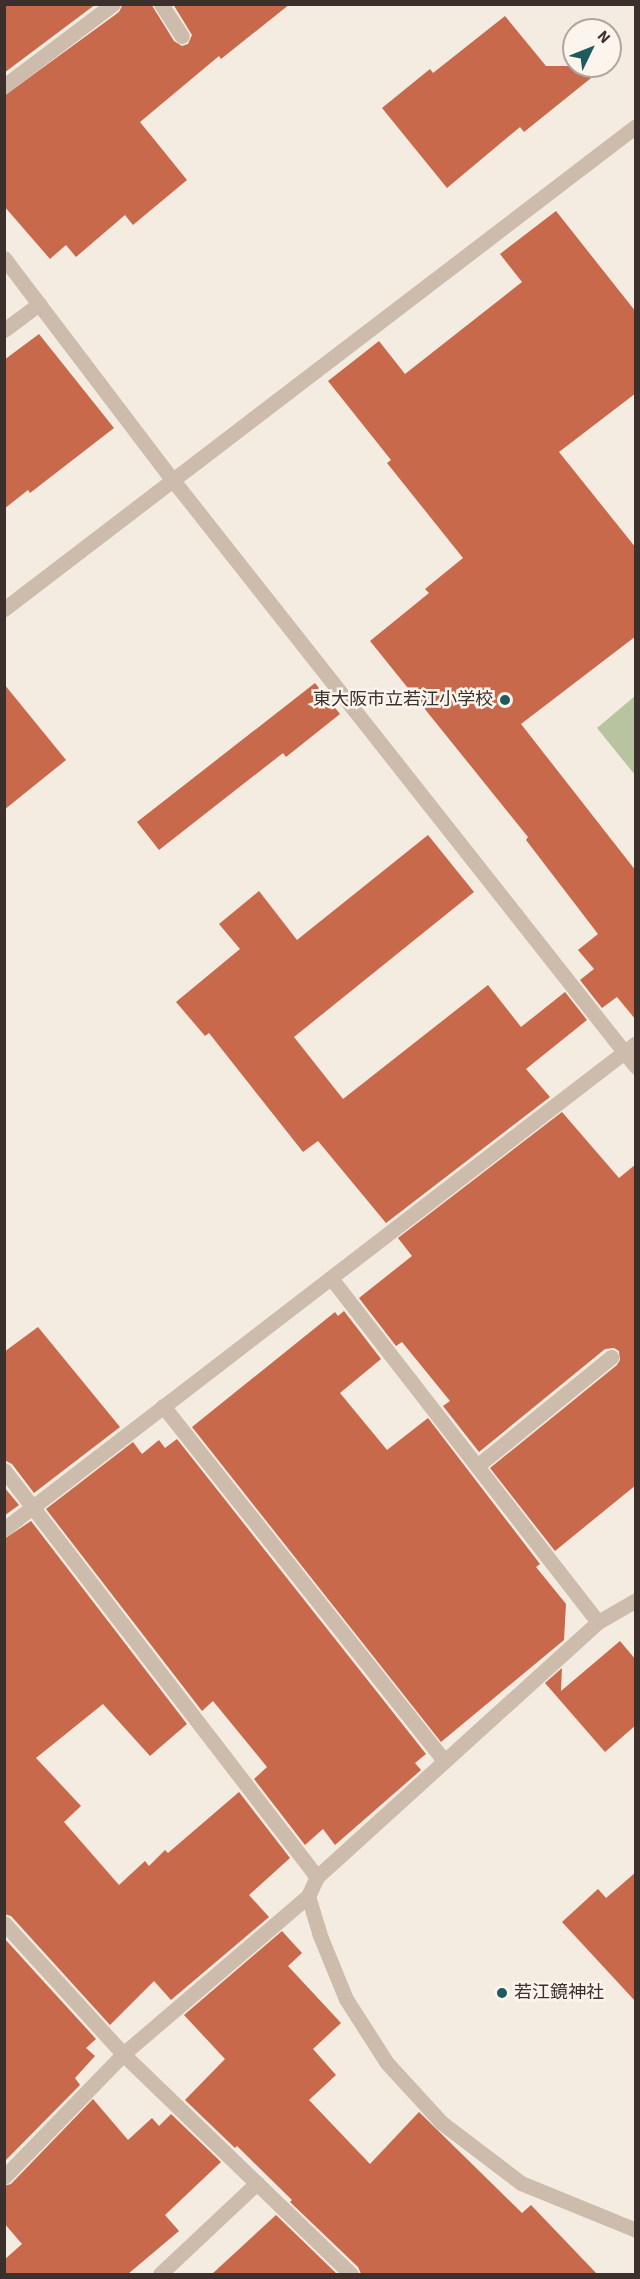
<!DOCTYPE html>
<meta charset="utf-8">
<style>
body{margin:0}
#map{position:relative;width:640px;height:2279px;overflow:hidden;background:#f4ebe1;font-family:"Source Sans 3","Noto Sans JP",sans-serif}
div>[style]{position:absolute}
.green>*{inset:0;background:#b8c4a0}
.building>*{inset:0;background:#c8694b}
.minor>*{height:15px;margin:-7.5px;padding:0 7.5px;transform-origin:7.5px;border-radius:7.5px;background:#cdbbac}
.dots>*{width:16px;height:16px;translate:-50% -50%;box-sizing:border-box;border:3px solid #fbf5ee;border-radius:50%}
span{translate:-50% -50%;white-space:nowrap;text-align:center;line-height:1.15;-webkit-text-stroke:5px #fbf5ee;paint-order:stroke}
.poi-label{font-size:18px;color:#3b302b}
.right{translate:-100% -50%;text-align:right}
.left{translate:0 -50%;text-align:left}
.frame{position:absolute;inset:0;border:6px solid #3b302b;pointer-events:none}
.north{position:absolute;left:562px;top:18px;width:60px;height:60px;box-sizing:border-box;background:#fbf5ee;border:2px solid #aea6a0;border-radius:50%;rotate:47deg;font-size:16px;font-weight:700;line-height:24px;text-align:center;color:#3b302b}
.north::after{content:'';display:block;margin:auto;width:21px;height:27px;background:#1f5a5e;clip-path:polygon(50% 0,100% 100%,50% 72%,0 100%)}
</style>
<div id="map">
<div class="green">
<i style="clip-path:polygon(635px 696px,635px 775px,597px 728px)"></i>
</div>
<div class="building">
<i style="clip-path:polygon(4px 4px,96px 4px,4px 73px)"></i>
<i style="clip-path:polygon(123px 4px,151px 4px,174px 41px,182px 46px,188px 44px,192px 35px,173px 4px,290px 4px,221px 59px,219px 56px,140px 122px,187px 180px,133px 225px,125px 215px,76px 257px,66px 245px,50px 259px,4px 206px,4px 96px,119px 12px)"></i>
<i style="clip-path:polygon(505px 16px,546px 66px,606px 66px,524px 132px,520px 127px,447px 188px,382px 108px,430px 69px,433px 73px)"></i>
<i style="clip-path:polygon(556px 211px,636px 312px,636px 393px,559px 452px,636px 548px,636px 636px,521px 724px,636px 871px,636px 1020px,617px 997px,602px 1008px,580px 980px,594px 969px,578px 950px,598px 934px,526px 840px,528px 837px,370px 641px,429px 593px,425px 589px,463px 558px,387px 463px,391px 460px,328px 381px,379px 341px,405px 374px,522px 282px,500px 254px)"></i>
<i style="clip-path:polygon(39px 334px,114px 428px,30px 493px,28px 490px,4px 509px,4px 360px)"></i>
<i style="clip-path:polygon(315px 683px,340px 714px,286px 757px,283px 753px,159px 850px,137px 822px)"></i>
<i style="clip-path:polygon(4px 684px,66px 760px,4px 810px)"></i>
<i style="clip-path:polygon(428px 835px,474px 892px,294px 1037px,343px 1099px,488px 985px,521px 1027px,565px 992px,587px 1020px,526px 1069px,550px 1097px,386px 1223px,318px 1141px,303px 1152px,209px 1033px,205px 1036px,176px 1002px,240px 949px,219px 924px,259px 891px,297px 940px)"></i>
<i style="clip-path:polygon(562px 1112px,619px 1178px,636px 1164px,636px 1485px,555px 1551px,490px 1468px,617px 1365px,620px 1360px,619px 1351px,614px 1348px,605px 1349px,479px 1452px,443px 1406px,450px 1401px,402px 1342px,396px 1346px,359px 1298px,412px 1256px,398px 1238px)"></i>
<i style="clip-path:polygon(344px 1311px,381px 1359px,340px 1393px,387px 1450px,428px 1418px,540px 1564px,536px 1567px,566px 1604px,564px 1640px,441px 1742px,192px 1427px,335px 1312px,338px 1316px)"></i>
<i style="clip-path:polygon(38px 1327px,120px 1427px,34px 1493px,12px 1464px,4px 1460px,4px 1352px)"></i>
<i style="clip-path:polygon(177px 1439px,426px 1754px,415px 1763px,421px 1770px,335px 1845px,323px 1829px,305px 1845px,254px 1779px,267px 1767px,213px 1701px,202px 1711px,46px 1509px,133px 1442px,142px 1454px,159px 1440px,165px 1448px)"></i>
<i style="clip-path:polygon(4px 1487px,19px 1505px,4px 1516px)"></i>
<i style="clip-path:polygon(31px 1521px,187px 1724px,150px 1756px,103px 1704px,36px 1758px,81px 1806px,64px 1822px,119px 1885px,145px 1861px,149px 1866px,165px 1850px,168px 1853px,239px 1792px,290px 1858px,249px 1895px,269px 1917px,171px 2000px,154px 1981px,110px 2025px,11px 1916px,4px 1914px,4px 1539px)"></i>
<i style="clip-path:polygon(620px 1641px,636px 1660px,636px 1725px,605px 1752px,545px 1683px,562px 1668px,561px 1691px)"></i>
<i style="clip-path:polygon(636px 1872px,636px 2002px,562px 1922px,598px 1889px,606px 1898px)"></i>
<i style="clip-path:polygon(282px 1931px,302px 1953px,288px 1966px,341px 2023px,313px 2049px,336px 2075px,309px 2100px,370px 2164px,419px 2112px,522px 2213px,531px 2205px,597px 2274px,361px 2274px,358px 2267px,290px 2202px,292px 2200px,237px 2146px,235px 2148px,185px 2100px,225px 2059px,184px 2015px)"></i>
<i style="clip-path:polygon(4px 1938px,96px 2039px,86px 2048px,95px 2056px,75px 2078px,80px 2085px,4px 2162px)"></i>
<i style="clip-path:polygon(93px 2099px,128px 2140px,152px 2118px,159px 2126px,171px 2114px,221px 2162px,165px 2215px,179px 2231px,128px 2274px,4px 2274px,4px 2260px,22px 2244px,4px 2223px,4px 2186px,11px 2184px)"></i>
<i style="clip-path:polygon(276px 2215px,337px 2274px,212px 2274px)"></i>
</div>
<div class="minor">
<i style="left:161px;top:4px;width:38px;rotate:57deg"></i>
<i style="left:4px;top:86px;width:136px;rotate:-37deg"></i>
<i style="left:4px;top:258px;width:278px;rotate:52.8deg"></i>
<i style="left:172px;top:479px;width:749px;rotate:51.72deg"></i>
<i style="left:4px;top:330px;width:44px;rotate:-36.6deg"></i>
<i style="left:4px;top:609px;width:795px;rotate:-37.39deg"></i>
<i style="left:331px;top:1278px;width:435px;rotate:52.2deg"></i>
<i style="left:163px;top:1406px;width:453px;rotate:51.6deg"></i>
<i style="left:477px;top:1466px;width:173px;rotate:-39.1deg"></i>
<i style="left:4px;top:1470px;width:513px;rotate:52.44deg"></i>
<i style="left:4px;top:1529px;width:797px;rotate:-37.56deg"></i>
<i style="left:636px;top:1600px;width:44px;rotate:149.9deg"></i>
<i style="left:598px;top:1622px;width:379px;rotate:137.8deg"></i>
<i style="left:317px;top:1877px;width:21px;rotate:115deg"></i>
<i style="left:308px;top:1896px;width:39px;rotate:73deg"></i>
<i style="left:319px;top:1933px;width:71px;rotate:67.8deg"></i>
<i style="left:346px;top:1999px;width:76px;rotate:57.4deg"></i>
<i style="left:387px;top:2063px;width:81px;rotate:47.5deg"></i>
<i style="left:442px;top:2123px;width:99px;rotate:37.2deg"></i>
<i style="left:521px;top:2183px;width:124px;rotate:22.2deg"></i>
<i style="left:4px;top:1923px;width:177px;rotate:47.7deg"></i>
<i style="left:123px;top:2054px;width:317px;rotate:44deg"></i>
<i style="left:4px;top:2177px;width:171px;rotate:-45.9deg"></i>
<i style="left:123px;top:2054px;width:243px;rotate:-40.5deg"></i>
<i style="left:160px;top:2274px;width:133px;rotate:-43.2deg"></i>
</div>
<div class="dots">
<i style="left:505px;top:700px;background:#1f5a5e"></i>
<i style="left:502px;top:1993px;background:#1f5a5e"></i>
</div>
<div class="poi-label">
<span class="right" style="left:493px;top:700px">東大阪市立若江小学校</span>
<span class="left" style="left:514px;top:1993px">若江鏡神社</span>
</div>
<div class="frame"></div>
<div class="north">N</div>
</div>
